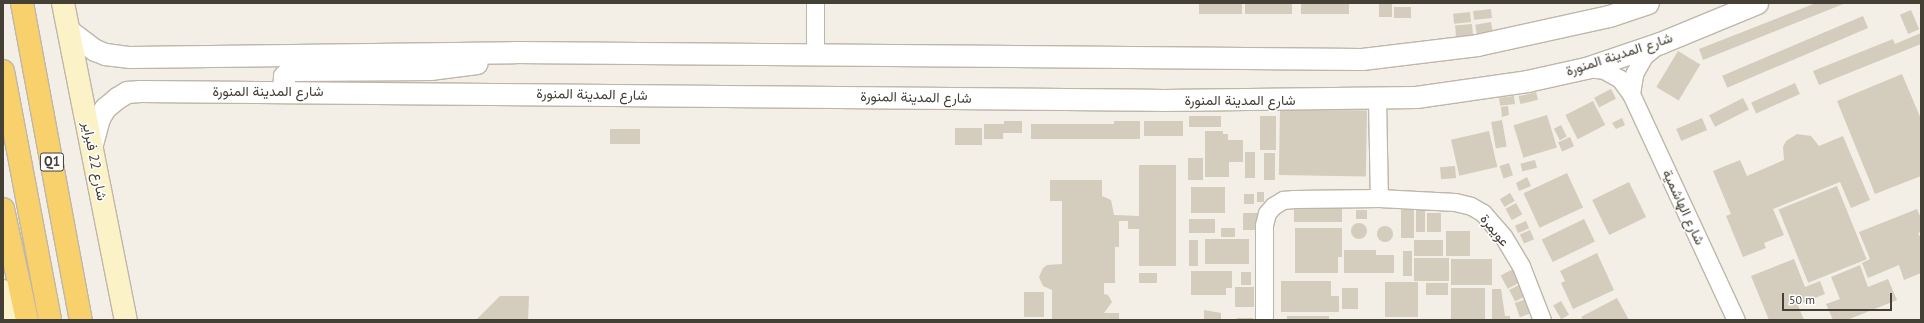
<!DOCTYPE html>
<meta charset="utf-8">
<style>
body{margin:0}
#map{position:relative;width:1924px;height:323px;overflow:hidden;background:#f3efe7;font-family:"PT Sans",Vazirmatn,sans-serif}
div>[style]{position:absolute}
.building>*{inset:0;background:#d4ccbc;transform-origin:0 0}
.round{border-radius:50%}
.roads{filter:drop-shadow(1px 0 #beb7a9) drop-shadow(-1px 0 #beb7a9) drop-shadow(0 1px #beb7a9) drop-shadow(0 -1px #beb7a9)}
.minor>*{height:17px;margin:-8.5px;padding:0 8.5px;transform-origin:8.5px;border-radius:8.5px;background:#fff}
.tertiary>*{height:21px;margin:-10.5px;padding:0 10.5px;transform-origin:10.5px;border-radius:10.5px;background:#fff}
.secondary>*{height:22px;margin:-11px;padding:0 11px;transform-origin:11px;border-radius:11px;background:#fcf2c7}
.motorway>*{height:22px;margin:-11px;padding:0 11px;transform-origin:11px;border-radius:11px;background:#f8d06c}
span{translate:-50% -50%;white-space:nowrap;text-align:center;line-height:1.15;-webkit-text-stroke:3px #fff;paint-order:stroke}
.shield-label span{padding:1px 3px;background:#fff;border:1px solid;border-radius:3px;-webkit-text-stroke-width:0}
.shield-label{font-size:13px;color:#454036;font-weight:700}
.street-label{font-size:14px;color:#454036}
.frame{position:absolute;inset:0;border:4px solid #454036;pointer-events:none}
.scale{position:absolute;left:1782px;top:293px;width:110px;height:18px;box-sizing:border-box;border:2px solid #454036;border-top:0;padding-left:5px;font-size:12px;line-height:14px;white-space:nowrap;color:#454036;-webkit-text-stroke:3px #fff;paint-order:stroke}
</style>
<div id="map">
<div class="building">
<i style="left:1199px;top:3px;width:43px;height:11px"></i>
<i style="left:1245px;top:3px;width:47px;height:11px"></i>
<i style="left:1301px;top:3px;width:48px;height:11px"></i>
<i style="left:1379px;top:3px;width:13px;height:14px"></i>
<i style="clip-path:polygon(1816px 3px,1846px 3px,1703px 60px,1699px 49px)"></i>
<i style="left:1394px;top:7px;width:17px;height:11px"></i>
<i style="left:1491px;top:9px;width:9px;height:18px;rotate:84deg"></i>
<i style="left:1911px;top:10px;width:21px;height:12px;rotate:67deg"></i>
<i style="left:1470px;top:12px;width:10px;height:17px;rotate:84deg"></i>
<i style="left:1863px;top:16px;width:13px;height:153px;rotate:67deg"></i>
<i style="left:1491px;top:22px;width:11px;height:16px;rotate:80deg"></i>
<i style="left:1472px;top:24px;width:11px;height:17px;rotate:85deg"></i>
<i style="clip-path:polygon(1921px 33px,1921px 44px,1819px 85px,1813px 71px,1893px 39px,1895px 44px)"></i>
<i style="left:1678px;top:51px;width:26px;height:42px;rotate:31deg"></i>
<i style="clip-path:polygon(1902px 74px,1921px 119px,1921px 176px,1875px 194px,1837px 101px)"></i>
<i style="left:1795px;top:83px;width:12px;height:48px;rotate:66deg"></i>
<i style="left:1611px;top:89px;width:11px;height:19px;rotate:63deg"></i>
<i style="left:1536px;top:92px;width:8px;height:18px;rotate:76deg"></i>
<i style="left:1514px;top:96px;width:8px;height:15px;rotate:83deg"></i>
<i style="left:1743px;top:98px;width:13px;height:38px;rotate:63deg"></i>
<i style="left:1593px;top:101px;width:27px;height:31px;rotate:63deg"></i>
<i style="clip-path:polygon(1508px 106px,1509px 115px,1502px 117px,1501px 107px)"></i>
<i style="left:1280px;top:109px;width:87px;height:66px;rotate:1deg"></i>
<i style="left:1547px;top:115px;width:34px;height:35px;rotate:73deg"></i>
<i style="left:1189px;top:116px;width:32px;height:11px"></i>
<i style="left:1260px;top:116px;width:16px;height:34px"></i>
<i style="clip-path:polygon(1622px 118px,1625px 125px,1616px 129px,1612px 123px)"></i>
<i style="left:1702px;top:118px;width:13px;height:28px;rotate:67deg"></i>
<i style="left:1502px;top:120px;width:27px;height:11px;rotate:80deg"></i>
<i style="clip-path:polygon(1004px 121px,1022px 121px,1022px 133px,1003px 133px,1003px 139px,984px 139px,984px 124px,1004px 124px)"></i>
<i style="clip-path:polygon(1114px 121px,1140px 121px,1140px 139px,1031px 139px,1031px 124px,1114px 124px)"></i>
<i style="left:1144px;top:121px;width:39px;height:15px"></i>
<i style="left:1561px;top:125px;width:13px;height:8px;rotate:63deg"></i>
<i style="left:955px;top:128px;width:27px;height:17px"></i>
<i style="left:610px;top:129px;width:30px;height:15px"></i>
<i style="clip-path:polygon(1205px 131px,1223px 131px,1223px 134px,1228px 134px,1228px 140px,1243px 140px,1243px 162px,1229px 162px,1229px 177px,1205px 177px)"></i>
<i style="left:1489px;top:131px;width:37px;height:39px;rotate:77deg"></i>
<i style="clip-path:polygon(1797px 134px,1811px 136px,1819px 146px,1843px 136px,1870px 200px,1851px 208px,1840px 182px,1773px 209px,1784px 235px,1764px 243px,1766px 248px,1743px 257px,1726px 216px,1731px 214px,1713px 171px,1740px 160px,1747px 176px,1784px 160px,1783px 147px,1786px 141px)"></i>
<i style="left:1570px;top:137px;width:10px;height:13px;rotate:66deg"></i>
<i style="left:1245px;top:152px;width:10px;height:26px"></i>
<i style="left:1264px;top:153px;width:11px;height:27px"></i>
<i style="left:1188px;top:158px;width:15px;height:22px"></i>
<i style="left:1535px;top:160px;width:8px;height:15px;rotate:76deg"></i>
<i style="left:1509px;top:163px;width:13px;height:10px;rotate:72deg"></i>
<i style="clip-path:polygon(1139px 165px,1176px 165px,1176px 266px,1139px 266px,1139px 229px,1128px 229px,1128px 221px,1119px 221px,1119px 247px,1115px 247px,1115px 283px,1104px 283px,1104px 294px,1108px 295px,1112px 302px,1104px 313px,1119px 313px,1119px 320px,1052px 320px,1052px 290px,1043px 286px,1039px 277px,1043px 268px,1047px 265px,1062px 264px,1062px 201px,1050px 201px,1050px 180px,1102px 180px,1102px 196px,1111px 200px,1114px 215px,1139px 216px)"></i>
<i style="left:1455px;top:166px;width:12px;height:15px;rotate:85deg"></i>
<i style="left:1567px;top:173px;width:38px;height:48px;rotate:65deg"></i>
<i style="clip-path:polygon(1527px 177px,1531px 186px,1519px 191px,1516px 183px)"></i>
<i style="left:1629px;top:182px;width:39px;height:41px;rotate:64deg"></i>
<i style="left:1837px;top:186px;width:79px;height:63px;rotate:68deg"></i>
<i style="left:1191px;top:187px;width:34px;height:26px"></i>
<i style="left:1257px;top:192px;width:7px;height:10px"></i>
<i style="left:1510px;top:193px;width:9px;height:12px;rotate:58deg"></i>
<i style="left:1244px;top:194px;width:10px;height:10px"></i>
<i style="left:1416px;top:201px;width:9px;height:31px"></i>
<i style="left:1516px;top:203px;width:13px;height:12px;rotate:61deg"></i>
<i style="left:1294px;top:206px;width:48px;height:16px"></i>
<i style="clip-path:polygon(1917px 209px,1921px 218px,1921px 232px,1918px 233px,1921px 239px,1921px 273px,1904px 280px,1899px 265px,1868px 278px,1862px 263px,1870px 259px,1859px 232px)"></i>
<i style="left:1356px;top:210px;width:11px;height:9px"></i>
<i style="left:1401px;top:210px;width:13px;height:28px"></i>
<i style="left:1243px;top:213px;width:16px;height:17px"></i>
<i style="left:1427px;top:213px;width:14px;height:19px"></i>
<i style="left:1189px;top:219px;width:26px;height:14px"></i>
<i style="left:1584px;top:219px;width:25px;height:47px;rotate:64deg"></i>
<i style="left:1526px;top:221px;width:8px;height:12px;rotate:67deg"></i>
<i class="round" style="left:1351px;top:223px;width:16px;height:16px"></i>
<i class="round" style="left:1377px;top:226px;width:16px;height:16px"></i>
<i style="left:1221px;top:228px;width:14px;height:9px"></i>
<i style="clip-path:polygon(1295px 228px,1342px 228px,1342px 257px,1338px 257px,1338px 273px,1295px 273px)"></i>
<i style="left:1530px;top:230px;width:10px;height:11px;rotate:66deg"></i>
<i style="left:1446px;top:231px;width:24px;height:25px"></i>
<i style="left:1205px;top:239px;width:44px;height:25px"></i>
<i style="left:1189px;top:240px;width:9px;height:26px"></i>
<i style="left:1414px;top:240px;width:29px;height:16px"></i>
<i style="clip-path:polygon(1344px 250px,1376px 250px,1376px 255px,1394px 255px,1394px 273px,1344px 273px)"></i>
<i style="left:1403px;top:251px;width:9px;height:25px"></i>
<i style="clip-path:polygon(1597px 253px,1614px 290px,1573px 309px,1561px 283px,1565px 281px,1560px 271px)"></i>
<i style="left:1414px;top:258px;width:35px;height:23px"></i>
<i style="left:1451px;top:259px;width:41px;height:26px"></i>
<i style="clip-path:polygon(1794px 259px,1805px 287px,1820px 281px,1825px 294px,1798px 305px,1804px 320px,1769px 320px,1751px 276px)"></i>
<i style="clip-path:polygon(1860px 265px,1868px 287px,1888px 279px,1897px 300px,1847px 320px,1833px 320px,1826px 304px,1840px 299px,1831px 277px)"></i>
<i style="left:1513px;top:269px;width:15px;height:14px;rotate:62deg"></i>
<i style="clip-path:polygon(1191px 271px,1232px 271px,1232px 288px,1226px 288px,1226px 295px,1191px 295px)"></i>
<i style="left:1241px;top:272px;width:10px;height:13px"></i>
<i style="left:1139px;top:273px;width:18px;height:10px"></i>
<i style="clip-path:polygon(1281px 281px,1331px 281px,1331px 296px,1339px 296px,1339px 312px,1281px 312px)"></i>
<i style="left:1385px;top:282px;width:33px;height:35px"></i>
<i style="left:1426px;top:283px;width:22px;height:12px"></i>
<i style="left:1519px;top:285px;width:13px;height:11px;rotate:63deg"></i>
<i style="left:1235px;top:287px;width:19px;height:20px"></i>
<i style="left:1342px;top:288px;width:16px;height:21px"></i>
<i style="left:1451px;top:288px;width:34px;height:31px"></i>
<i style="clip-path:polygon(1492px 289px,1501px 289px,1505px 316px,1510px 316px,1510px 320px,1492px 320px)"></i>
<i style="left:1024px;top:292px;width:20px;height:25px"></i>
<i style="clip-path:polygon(500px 296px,529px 296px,528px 320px,476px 320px)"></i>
<i style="clip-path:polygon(1617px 298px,1629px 320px,1583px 320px,1581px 317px)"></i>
<i style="left:1526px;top:299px;width:15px;height:12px;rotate:70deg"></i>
<i style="left:1561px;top:301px;width:16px;height:9px;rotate:60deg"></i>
<i style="clip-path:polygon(1204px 310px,1221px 313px,1221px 320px,1204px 320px)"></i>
<i style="left:1287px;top:316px;width:42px;height:4px"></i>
<i style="left:1237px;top:318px;width:16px;height:2px"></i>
</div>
<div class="roads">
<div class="minor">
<i style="left:815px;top:55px;width:52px;rotate:-90deg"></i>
<i style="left:1586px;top:68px;width:18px;rotate:6deg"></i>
<i style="left:1604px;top:70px;width:18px;rotate:29deg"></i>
<i style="left:1620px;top:79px;width:19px;rotate:54deg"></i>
<i style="left:1631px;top:94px;width:249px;rotate:65.1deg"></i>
<i style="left:1631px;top:94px;width:20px;rotate:-81deg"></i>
<i style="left:1634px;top:74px;width:21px;rotate:-61deg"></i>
<i style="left:1644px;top:56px;width:19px;rotate:-39deg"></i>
<i style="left:1377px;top:98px;width:100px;rotate:88.9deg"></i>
<i style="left:1264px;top:320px;width:95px;rotate:-90deg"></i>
<i style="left:1264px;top:225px;width:12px;rotate:-76deg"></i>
<i style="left:1267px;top:213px;width:9px;rotate:-49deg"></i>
<i style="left:1273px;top:206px;width:12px;rotate:-31deg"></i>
<i style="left:1283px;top:200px;width:11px;rotate:-5deg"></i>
<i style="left:1294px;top:199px;width:85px;rotate:-0.7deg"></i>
<i style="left:1379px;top:198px;width:76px;rotate:3deg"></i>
<i style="left:1455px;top:202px;width:16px;rotate:14deg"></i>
<i style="left:1471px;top:206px;width:14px;rotate:30deg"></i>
<i style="left:1483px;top:213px;width:30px;rotate:49deg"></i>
<i style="left:1503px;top:236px;width:35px;rotate:59deg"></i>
<i style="left:1521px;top:266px;width:58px;rotate:68.7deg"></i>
</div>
<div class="tertiary">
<i style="left:68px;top:30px;width:34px;rotate:37deg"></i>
<i style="left:95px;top:50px;width:11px;rotate:22deg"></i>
<i style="left:105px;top:54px;width:25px;rotate:7deg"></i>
<i style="left:130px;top:57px;width:384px;rotate:-0.7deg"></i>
<i style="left:514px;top:52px;width:848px;rotate:0.47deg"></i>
<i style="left:1362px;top:59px;width:116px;rotate:-6.9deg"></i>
<i style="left:1477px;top:45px;width:135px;rotate:-12.4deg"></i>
<i style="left:1609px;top:16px;width:41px;rotate:-18.4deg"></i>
<i style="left:283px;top:91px;width:15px;rotate:-86deg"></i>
<i style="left:284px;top:76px;width:9px;rotate:-41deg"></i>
<i style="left:291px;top:70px;width:139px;rotate:-0.4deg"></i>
<i style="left:430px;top:69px;width:47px;rotate:-7.3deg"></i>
<i style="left:92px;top:144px;width:27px;rotate:-75deg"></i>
<i style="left:99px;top:118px;width:12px;rotate:-59deg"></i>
<i style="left:105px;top:108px;width:16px;rotate:-40deg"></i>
<i style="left:117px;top:98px;width:12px;rotate:-31deg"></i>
<i style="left:127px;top:92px;width:13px;rotate:-4deg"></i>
<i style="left:140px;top:91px;width:1023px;rotate:0.5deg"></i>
<i style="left:1163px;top:100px;width:253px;rotate:-0.7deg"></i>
<i style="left:1416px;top:97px;width:112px;rotate:-8.2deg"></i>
<i style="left:1527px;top:81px;width:60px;rotate:-12.4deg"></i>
<i style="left:1586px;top:68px;width:78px;rotate:-18.7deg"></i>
<i style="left:1660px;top:43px;width:105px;rotate:-22.4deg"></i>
</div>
<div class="secondary">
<i style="left:63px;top:3px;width:323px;rotate:78.8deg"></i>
<i style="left:3px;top:291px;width:29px;rotate:80deg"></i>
</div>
<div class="motorway">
<i style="left:22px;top:3px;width:322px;rotate:79.5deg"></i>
<i style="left:3px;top:71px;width:253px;rotate:79.3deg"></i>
<i style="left:3px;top:209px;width:114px;rotate:77.8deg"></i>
</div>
</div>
<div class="shield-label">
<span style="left:52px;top:162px">Q1</span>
</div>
<div class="street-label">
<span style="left:1619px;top:54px;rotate:-18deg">شارع المدينة المنورة</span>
<span style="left:268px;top:91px">شارع المدينة المنورة</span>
<span style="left:592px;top:94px;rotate:1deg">شارع المدينة المنورة</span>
<span style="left:916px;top:97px;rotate:1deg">شارع المدينة المنورة</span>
<span style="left:1240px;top:100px">شارع المدينة المنورة</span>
<span style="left:95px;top:161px;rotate:79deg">شارع 22 فبراير</span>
<span style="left:1684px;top:207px;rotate:65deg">شارع الهاشمية</span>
<span style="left:1495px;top:230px;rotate:50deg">عويمرة</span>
</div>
<div class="frame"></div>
<div class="scale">50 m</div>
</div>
